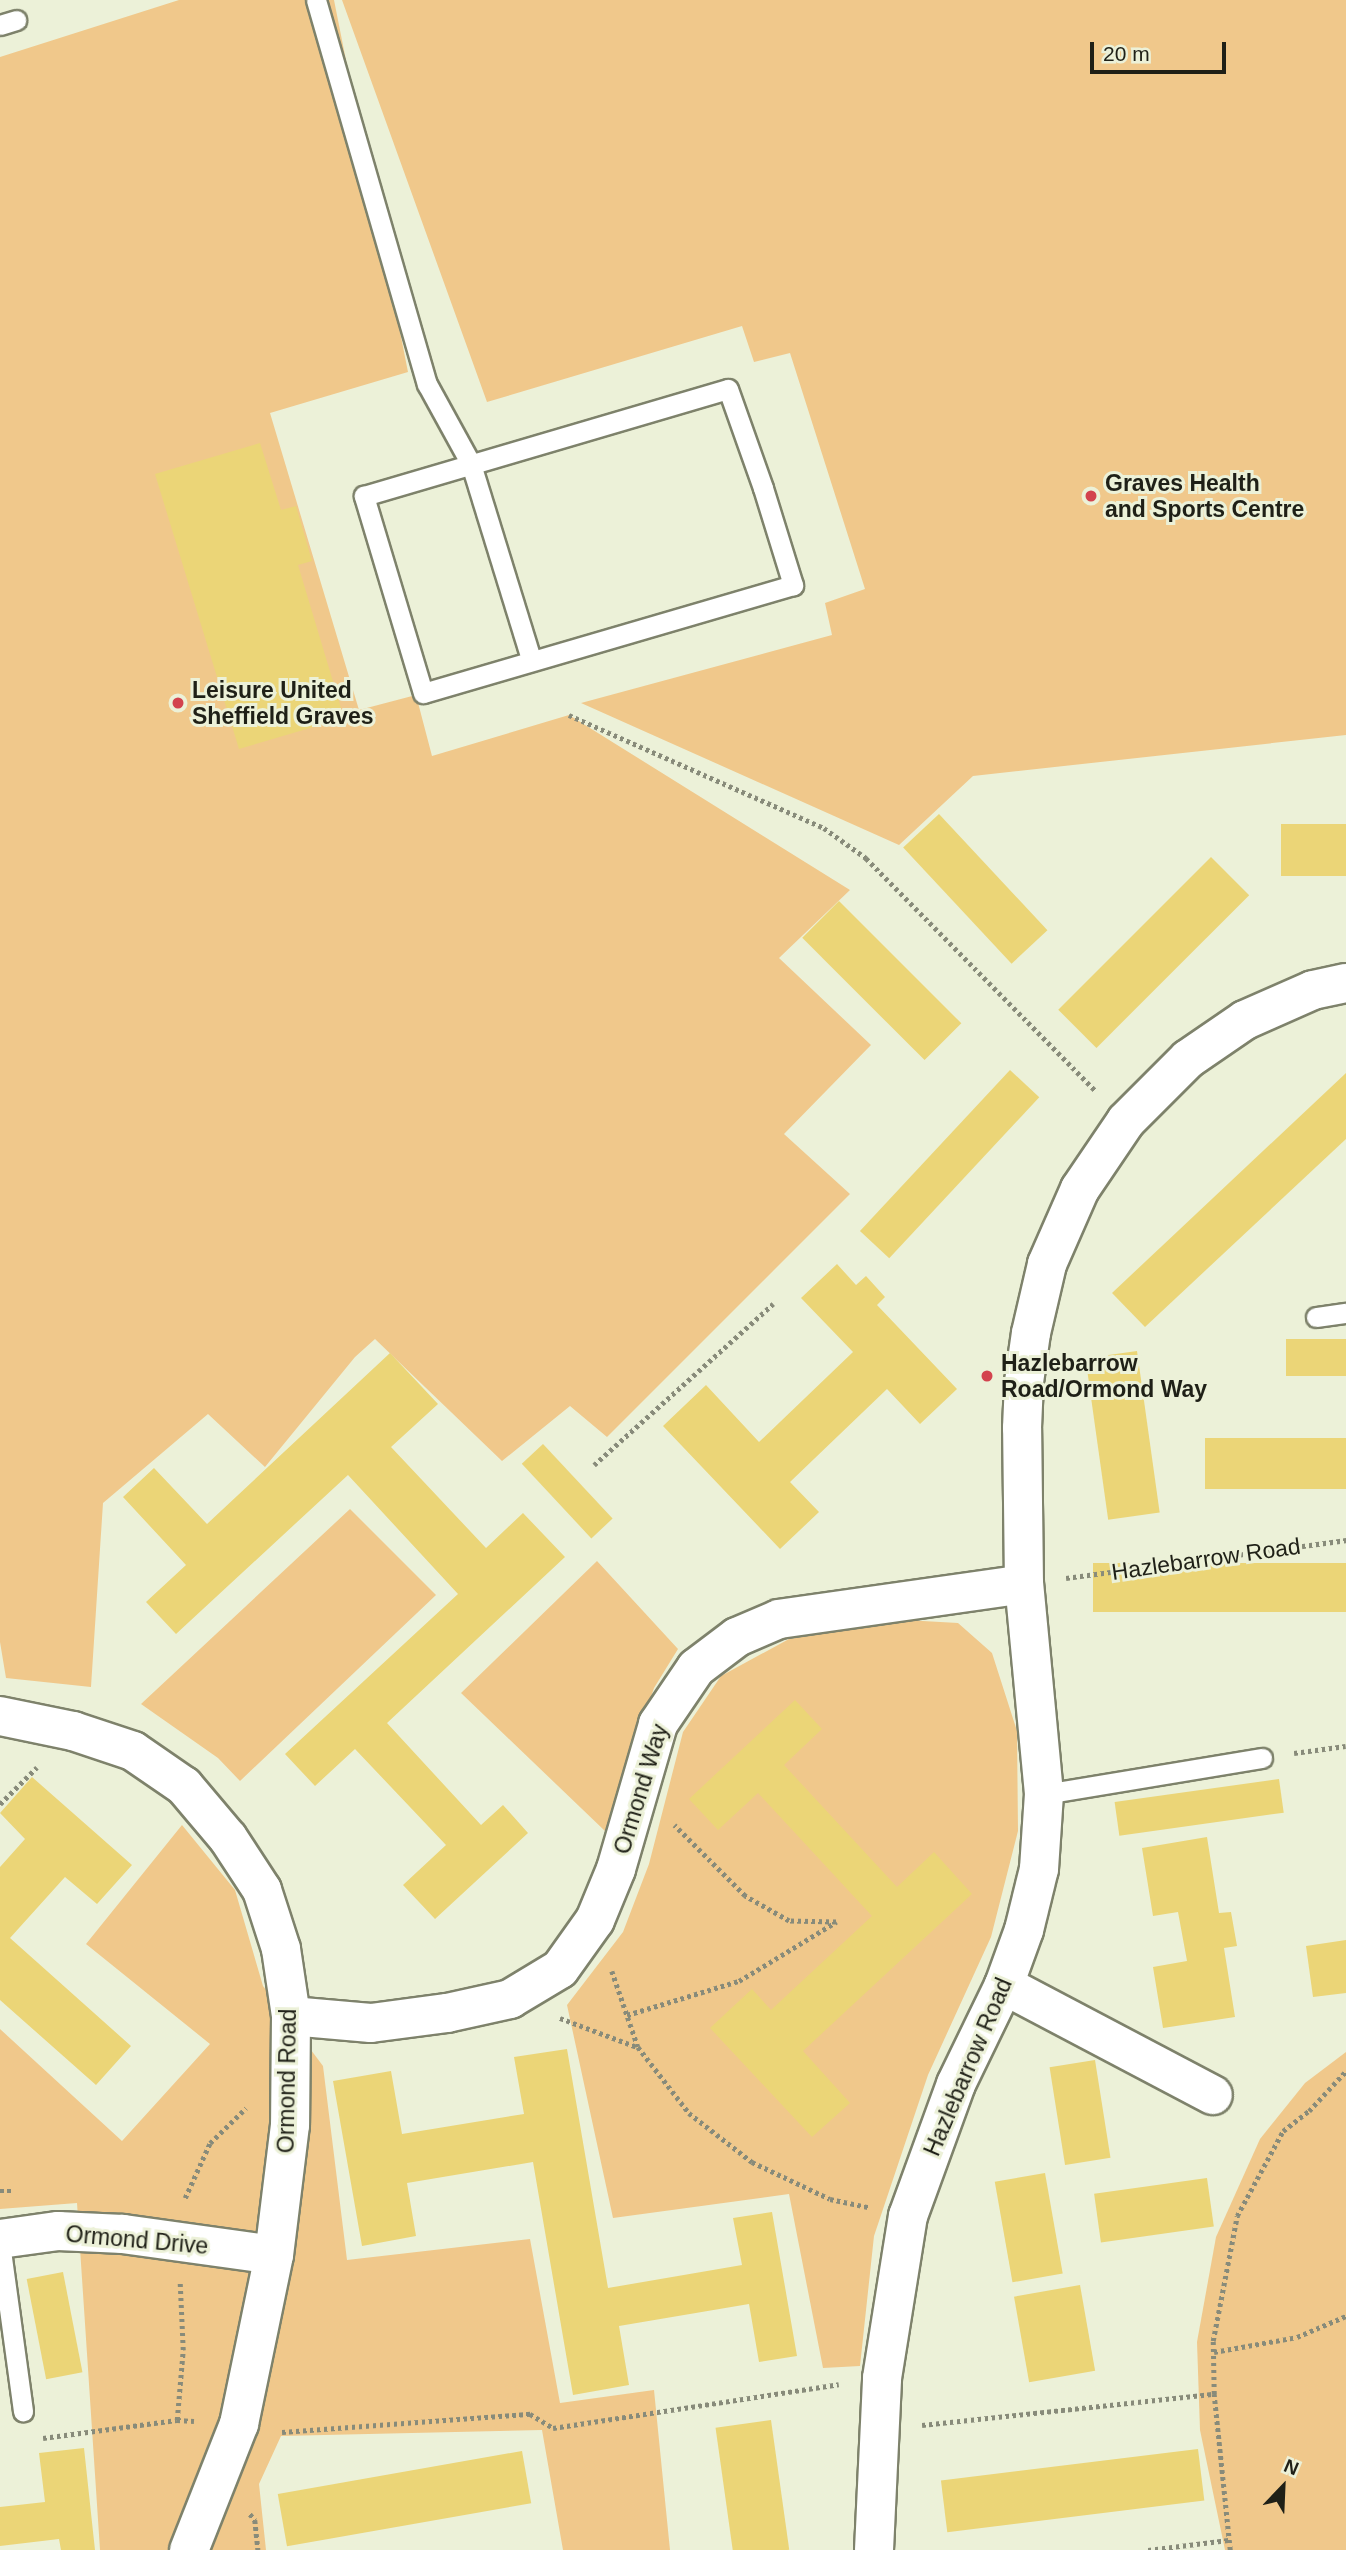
<!DOCTYPE html>
<style>
body{margin:0}
#map{position:relative;width:1346px;height:2550px;overflow:hidden;background:#ecf1d8;font-family:Helvetica,sans-serif}
div>[style]{position:absolute}
.green>*{inset:0;background:#f0c88b}
.building>*{inset:0;background:#ebd577;transform-origin:0 0}
.path>*{height:4.5px;margin-top:-2.25px;transform-origin:0;background:repeating-linear-gradient(90deg,#888b7a 0 3.5px,transparent 0 7px)}
.roads{filter:drop-shadow(2px 0 #7e826b) drop-shadow(-2px 0 #7e826b) drop-shadow(0 2px #7e826b) drop-shadow(0 -2px #7e826b)}
.service>*{height:19px;margin:-9.5px;padding:0 9.5px;transform-origin:9.5px;border-radius:9.5px;background:#fff}
.minor>*{height:38px;margin:-19px;padding:0 19px;transform-origin:19px;border-radius:19px;background:#fff}
.dots>*{width:19px;height:19px;translate:-50% -50%;box-sizing:border-box;border:4px solid #ecf1d8;border-radius:50%}
span{translate:-50% -50%;white-space:nowrap;text-align:center;line-height:1.15;-webkit-text-stroke:6px #ecf1d8;paint-order:stroke}
.poi-label{font-size:23px;color:#1f2017;font-weight:700}
.left{translate:0 -50%;text-align:left}
.street-label{font-size:23px;color:#1f2017}
.north{position:absolute;left:1248px;top:2452px;width:70px;height:70px;-webkit-text-stroke:5px #ecf1d8;paint-order:stroke;rotate:23deg;font-size:19px;font-weight:700;line-height:28px;text-align:center;color:#1f2017}
.north::after{content:'';display:block;margin:auto;width:24px;height:32px;background:#1f2017;clip-path:polygon(50% 0,100% 100%,50% 72%,0 100%)}
.scale{position:absolute;left:1090px;top:42px;width:136px;height:32px;box-sizing:border-box;border:4px solid #1f2017;border-top:0;padding-left:9px;font-size:21px;line-height:24px;white-space:nowrap;color:#1f2017;-webkit-text-stroke:5px #ecf1d8;paint-order:stroke}
</style>
<div id="map">
<div class="green">
<i style="clip-path:polygon(179px 0,334px 0,408px 372px,270px 413px,359px 710px,416px 695px,432px 756px,569px 715px,850px 890px,779px 958px,871px 1045px,784px 1134px,850px 1194px,607px 1437px,570px 1406px,502px 1461px,375px 1339px,355px 1357px,265px 1467px,208px 1414px,103px 1503px,91px 1687px,6px 1678px,0 1642px,0 57px)"></i>
<i style="clip-path:polygon(342px 0,1346px 0,1346px 735px,973px 776px,899px 845px,581px 703px,832px 635px,825px 603px,865px 589px,790px 353px,754px 362px,742px 326px,487px 402px)"></i>
<i style="clip-path:polygon(350px 1509px,436px 1595px,240px 1781px,218px 1758px,141px 1704px)"></i>
<i style="clip-path:polygon(597px 1561px,678px 1649px,654px 1688px,605px 1831px,461px 1693px)"></i>
<i style="clip-path:polygon(905px 1620px,958px 1623px,992px 1653px,1017px 1731px,1018px 1831px,991px 1937px,928px 2075px,874px 2236px,860px 2366px,823px 2368px,789px 2194px,613px 2218px,567px 2005px,623px 1932px,649px 1864px,683px 1732px,721px 1676px,789px 1639px)"></i>
<i style="clip-path:polygon(182px 1825px,235px 1890px,263px 1986px,323px 2066px,347px 2260px,530px 2239px,560px 2403px,654px 2390px,670px 2550px,563px 2550px,542px 2430px,281px 2436px,259px 2484px,266px 2550px,100px 2550px,77px 2203px,0 2209px,0 2029px,122px 2141px,210px 2044px,86px 1944px)"></i>
<i style="clip-path:polygon(1346px 2052px,1346px 2550px,1225px 2550px,1200px 2430px,1197px 2342px,1216px 2237px,1260px 2139px,1305px 2083px)"></i>
</div>
<div class="building">
<i style="clip-path:polygon(260px 443px,281px 510px,296px 506px,312px 561px,298px 565px,344px 718px,239px 749px,155px 474px)"></i>
<i style="left:939px;top:814px;width:159px;height:49px;rotate:47deg"></i>
<i style="left:1346px;top:824px;width:52px;height:65px;rotate:90deg"></i>
<i style="left:1211px;top:857px;width:54px;height:216px;rotate:45deg"></i>
<i style="left:839px;top:901px;width:173px;height:52px;rotate:45deg"></i>
<i style="left:1010px;top:1070px;width:40px;height:220px;rotate:43deg"></i>
<i style="clip-path:polygon(1346px 1073px,1346px 1139px,1145px 1327px,1112px 1293px)"></i>
<i style="clip-path:polygon(837px 1264px,856px 1285px,866px 1276px,885px 1297px,877px 1305px,957px 1389px,920px 1424px,887px 1389px,790px 1482px,819px 1512px,780px 1549px,663px 1426px,706px 1385px,759px 1442px,853px 1352px,801px 1298px)"></i>
<i style="left:1346px;top:1339px;width:37px;height:60px;rotate:90deg"></i>
<i style="left:1137px;top:1351px;width:163px;height:52px;rotate:82deg"></i>
<i style="clip-path:polygon(390px 1353px,438px 1404px,391px 1447px,486px 1548px,523px 1513px,565px 1557px,387px 1723px,481px 1825px,503px 1805px,528px 1833px,435px 1919px,403px 1885px,446px 1845px,355px 1749px,315px 1786px,285px 1754px,458px 1594px,348px 1475px,176px 1634px,146px 1602px,186px 1565px,123px 1497px,154px 1468px,207px 1524px)"></i>
<i style="left:1346px;top:1438px;width:51px;height:141px;rotate:90deg"></i>
<i style="left:543px;top:1444px;width:102px;height:29px;rotate:47deg"></i>
<i style="left:1346px;top:1563px;width:49px;height:253px;rotate:90deg"></i>
<i style="clip-path:polygon(795px 1700px,822px 1729px,784px 1765px,897px 1887px,934px 1852px,972px 1894px,803px 2051px,850px 2103px,812px 2137px,710px 2028px,752px 1989px,771px 2010px,872px 1916px,758px 1793px,718px 1830px,689px 1799px)"></i>
<i style="clip-path:polygon(32px 1777px,132px 1865px,97px 1904px,65px 1877px,10px 1938px,131px 2046px,96px 2085px,0 2000px,0 1867px,25px 1839px,0 1813px)"></i>
<i style="left:1279px;top:1779px;width:34px;height:166px;rotate:82deg"></i>
<i style="clip-path:polygon(1207px 1837px,1219px 1913px,1231px 1912px,1237px 1946px,1224px 1948px,1235px 2017px,1163px 2028px,1153px 1967px,1187px 1961px,1178px 1912px,1153px 1916px,1142px 1848px)"></i>
<i style="clip-path:polygon(1346px 1940px,1346px 1993px,1313px 1997px,1306px 1946px)"></i>
<i style="clip-path:polygon(567px 2049px,608px 2288px,742px 2265px,733px 2218px,772px 2212px,797px 2356px,759px 2362px,749px 2304px,619px 2326px,629px 2385px,573px 2395px,533px 2162px,407px 2183px,416px 2236px,362px 2246px,333px 2081px,391px 2071px,402px 2134px,524px 2114px,514px 2057px)"></i>
<i style="left:1095px;top:2060px;width:99px;height:46px;rotate:81deg"></i>
<i style="left:1045px;top:2173px;width:102px;height:51px;rotate:80deg"></i>
<i style="left:1207px;top:2178px;width:49px;height:114px;rotate:82deg"></i>
<i style="left:63px;top:2272px;width:102px;height:37px;rotate:79deg"></i>
<i style="left:1080px;top:2285px;width:87px;height:67px;rotate:80deg"></i>
<i style="left:771px;top:2420px;width:131px;height:56px;rotate:82deg"></i>
<i style="clip-path:polygon(84px 2448px,95px 2550px,61px 2550px,59px 2539px,0 2546px,0 2507px,45px 2502px,39px 2453px)"></i>
<i style="left:1198px;top:2449px;width:52px;height:259px;rotate:83deg"></i>
<i style="left:522px;top:2451px;width:53px;height:248px;rotate:80deg"></i>
</div>
<div class="path">
<i style="left:569px;top:715px;width:279px;rotate:23.9deg"></i>
<i style="left:824px;top:828px;width:52px;rotate:35.5deg"></i>
<i style="left:866px;top:858px;width:326px;rotate:45.4deg"></i>
<i style="left:594px;top:1465px;width:241px;rotate:-42deg"></i>
<i style="left:1066px;top:1578px;width:283px;rotate:-7.7deg"></i>
<i style="left:1294px;top:1753px;width:52px;rotate:-7.7deg"></i>
<i style="left:0;top:1804px;width:52px;rotate:-45deg"></i>
<i style="left:612px;top:1971px;width:80px;rotate:71.1deg"></i>
<i style="left:638px;top:2047px;width:83px;rotate:52.3deg"></i>
<i style="left:689px;top:2113px;width:80px;rotate:37.9deg"></i>
<i style="left:752px;top:2162px;width:86px;rotate:25.4deg"></i>
<i style="left:830px;top:2199px;width:39px;rotate:12deg"></i>
<i style="left:627px;top:2015px;width:117px;rotate:-16.9deg"></i>
<i style="left:739px;top:1981px;width:114px;rotate:-31.3deg"></i>
<i style="left:836px;top:1922px;width:47px;rotate:-178.8deg"></i>
<i style="left:789px;top:1921px;width:51px;rotate:-150.4deg"></i>
<i style="left:745px;top:1896px;width:100px;rotate:-135deg"></i>
<i style="left:560px;top:2018px;width:82px;rotate:20.6deg"></i>
<i style="left:0;top:2191px;width:13px"></i>
<i style="left:185px;top:2198px;width:60px;rotate:-65.6deg"></i>
<i style="left:210px;top:2143px;width:50px;rotate:-44.2deg"></i>
<i style="left:1214px;top:2352px;width:84px;rotate:-10.2deg"></i>
<i style="left:1297px;top:2337px;width:53px;rotate:-23.2deg"></i>
<i style="left:177px;top:2420px;width:70px;rotate:-85.1deg"></i>
<i style="left:183px;top:2350px;width:67px;rotate:-92.6deg"></i>
<i style="left:922px;top:2425px;width:294px;rotate:-6.1deg"></i>
<i style="left:282px;top:2432px;width:249px;rotate:-4.2deg"></i>
<i style="left:530px;top:2414px;width:27px;rotate:31deg"></i>
<i style="left:553px;top:2428px;width:289px;rotate:-8.7deg"></i>
<i style="left:43px;top:2438px;width:135px;rotate:-7.7deg"></i>
<i style="left:177px;top:2420px;width:17px;rotate:3deg"></i>
<i style="left:250px;top:2514px;width:8px;rotate:50deg"></i>
<i style="left:255px;top:2520px;width:30px;rotate:84deg"></i>
<i style="left:1148px;top:2550px;width:81px;rotate:-7.1deg"></i>
<i style="left:1230px;top:2550px;width:157px;rotate:-95.9deg"></i>
<i style="left:1214px;top:2394px;width:53px;rotate:-91.1deg"></i>
<i style="left:1213px;top:2341px;width:127px;rotate:-79.1deg"></i>
<i style="left:1237px;top:2216px;width:97px;rotate:-61.6deg"></i>
<i style="left:1283px;top:2131px;width:33px;rotate:-38deg"></i>
<i style="left:1309px;top:2111px;width:54px;rotate:-47.2deg"></i>
</div>
<div class="roads">
<div class="service">
<i style="left:316px;top:0;width:400px;rotate:73.9deg"></i>
<i style="left:427px;top:384px;width:91px;rotate:61.2deg"></i>
<i style="left:471px;top:464px;width:204px;rotate:72.9deg"></i>
<i style="left:0;top:25px;width:17px;rotate:-17deg"></i>
<i style="left:728px;top:389px;width:105px;rotate:70.5deg"></i>
<i style="left:763px;top:488px;width:102px;rotate:72.8deg"></i>
<i style="left:793px;top:585px;width:385px;rotate:163.7deg"></i>
<i style="left:423px;top:693px;width:206px;rotate:-106.7deg"></i>
<i style="left:364px;top:496px;width:379px;rotate:-16.4deg"></i>
<i style="left:1316px;top:1317px;width:30px;rotate:-8deg"></i>
<i style="left:1044px;top:1794px;width:221px;rotate:-9.4deg"></i>
<i style="left:0;top:2243px;width:170px;rotate:82.2deg"></i>
</div>
<div class="minor">
<i style="left:0;top:1716px;width:75px;rotate:11.6deg"></i>
<i style="left:73px;top:1731px;width:63px;rotate:18.4deg"></i>
<i style="left:133px;top:1751px;width:62px;rotate:34.5deg"></i>
<i style="left:184px;top:1786px;width:68px;rotate:49.8deg"></i>
<i style="left:228px;top:1838px;width:62px;rotate:56.8deg"></i>
<i style="left:262px;top:1890px;width:62px;rotate:72.1deg"></i>
<i style="left:281px;top:1949px;width:68px;rotate:81.5deg"></i>
<i style="left:291px;top:2016px;width:109px;rotate:90.5deg"></i>
<i style="left:290px;top:2125px;width:131px;rotate:97deg"></i>
<i style="left:274px;top:2255px;width:173px;rotate:101.7deg"></i>
<i style="left:239px;top:2424px;width:136px;rotate:111.6deg"></i>
<i style="left:1004px;top:1985px;width:236px;rotate:27.8deg"></i>
<i style="left:291px;top:2016px;width:80px;rotate:5deg"></i>
<i style="left:371px;top:2023px;width:77px;rotate:-7.5deg"></i>
<i style="left:447px;top:2013px;width:65px;rotate:-12.5deg"></i>
<i style="left:510px;top:1999px;width:58px;rotate:-31deg"></i>
<i style="left:560px;top:1969px;width:60px;rotate:-54.5deg"></i>
<i style="left:595px;top:1920px;width:55px;rotate:-67.6deg"></i>
<i style="left:616px;top:1869px;width:151px;rotate:-73.8deg"></i>
<i style="left:658px;top:1724px;width:68px;rotate:-55.8deg"></i>
<i style="left:696px;top:1668px;width:51px;rotate:-37.1deg"></i>
<i style="left:737px;top:1637px;width:46px;rotate:-23.2deg"></i>
<i style="left:779px;top:1619px;width:247px;rotate:-8.1deg"></i>
<i style="left:0;top:2239px;width:59px;rotate:-7.9deg"></i>
<i style="left:58px;top:2231px;width:65px;rotate:2.6deg"></i>
<i style="left:123px;top:2234px;width:152px;rotate:7.9deg"></i>
<i style="left:874px;top:2550px;width:172px;rotate:-87.3deg"></i>
<i style="left:882px;top:2378px;width:164px;rotate:-80.9deg"></i>
<i style="left:908px;top:2216px;width:140px;rotate:-70deg"></i>
<i style="left:956px;top:2084px;width:110px;rotate:-64.1deg"></i>
<i style="left:1004px;top:1985px;width:59px;rotate:-70deg"></i>
<i style="left:1024px;top:1930px;width:63px;rotate:-76.2deg"></i>
<i style="left:1039px;top:1869px;width:75px;rotate:-86.2deg"></i>
<i style="left:1044px;top:1794px;width:211px;rotate:-95.4deg"></i>
<i style="left:1024px;top:1584px;width:156px;rotate:-90.7deg"></i>
<i style="left:1022px;top:1428px;width:46px;rotate:-87.5deg"></i>
<i style="left:1024px;top:1382px;width:49px;rotate:-81.9deg"></i>
<i style="left:1031px;top:1333px;width:71px;rotate:-76.9deg"></i>
<i style="left:1047px;top:1264px;width:82px;rotate:-66.3deg"></i>
<i style="left:1080px;top:1189px;width:82px;rotate:-55.9deg"></i>
<i style="left:1126px;top:1121px;width:88px;rotate:-45deg"></i>
<i style="left:1188px;top:1059px;width:69px;rotate:-34.4deg"></i>
<i style="left:1245px;top:1020px;width:74px;rotate:-23.8deg"></i>
<i style="left:1313px;top:990px;width:34px;rotate:-12deg"></i>
</div>
</div>
<div class="dots">
<i style="left:1091px;top:496px;background:#d3434e"></i>
<i style="left:178px;top:703px;background:#d3434e"></i>
<i style="left:987px;top:1376px;background:#d3434e"></i>
</div>
<div class="poi-label">
<span class="left" style="left:1105px;top:496px">Graves Health<br>and Sports Centre</span>
<span class="left" style="left:192px;top:703px">Leisure United<br>Sheffield Graves</span>
<span class="left" style="left:1001px;top:1376px">Hazlebarrow<br>Road/Ormond Way</span>
</div>
<div class="street-label">
<span style="left:1206px;top:1559px;rotate:-8deg">Hazlebarrow Road</span>
<span style="left:641px;top:1789px;rotate:-73deg">Ormond Way</span>
<span style="left:968px;top:2067px;rotate:-67deg">Hazlebarrow Road</span>
<span style="left:287px;top:2081px;rotate:-89deg">Ormond Road</span>
<span style="left:137px;top:2240px;rotate:5deg">Ormond Drive</span>
</div>
<div class="north">N</div>
<div class="scale">20 m</div>
</div>
